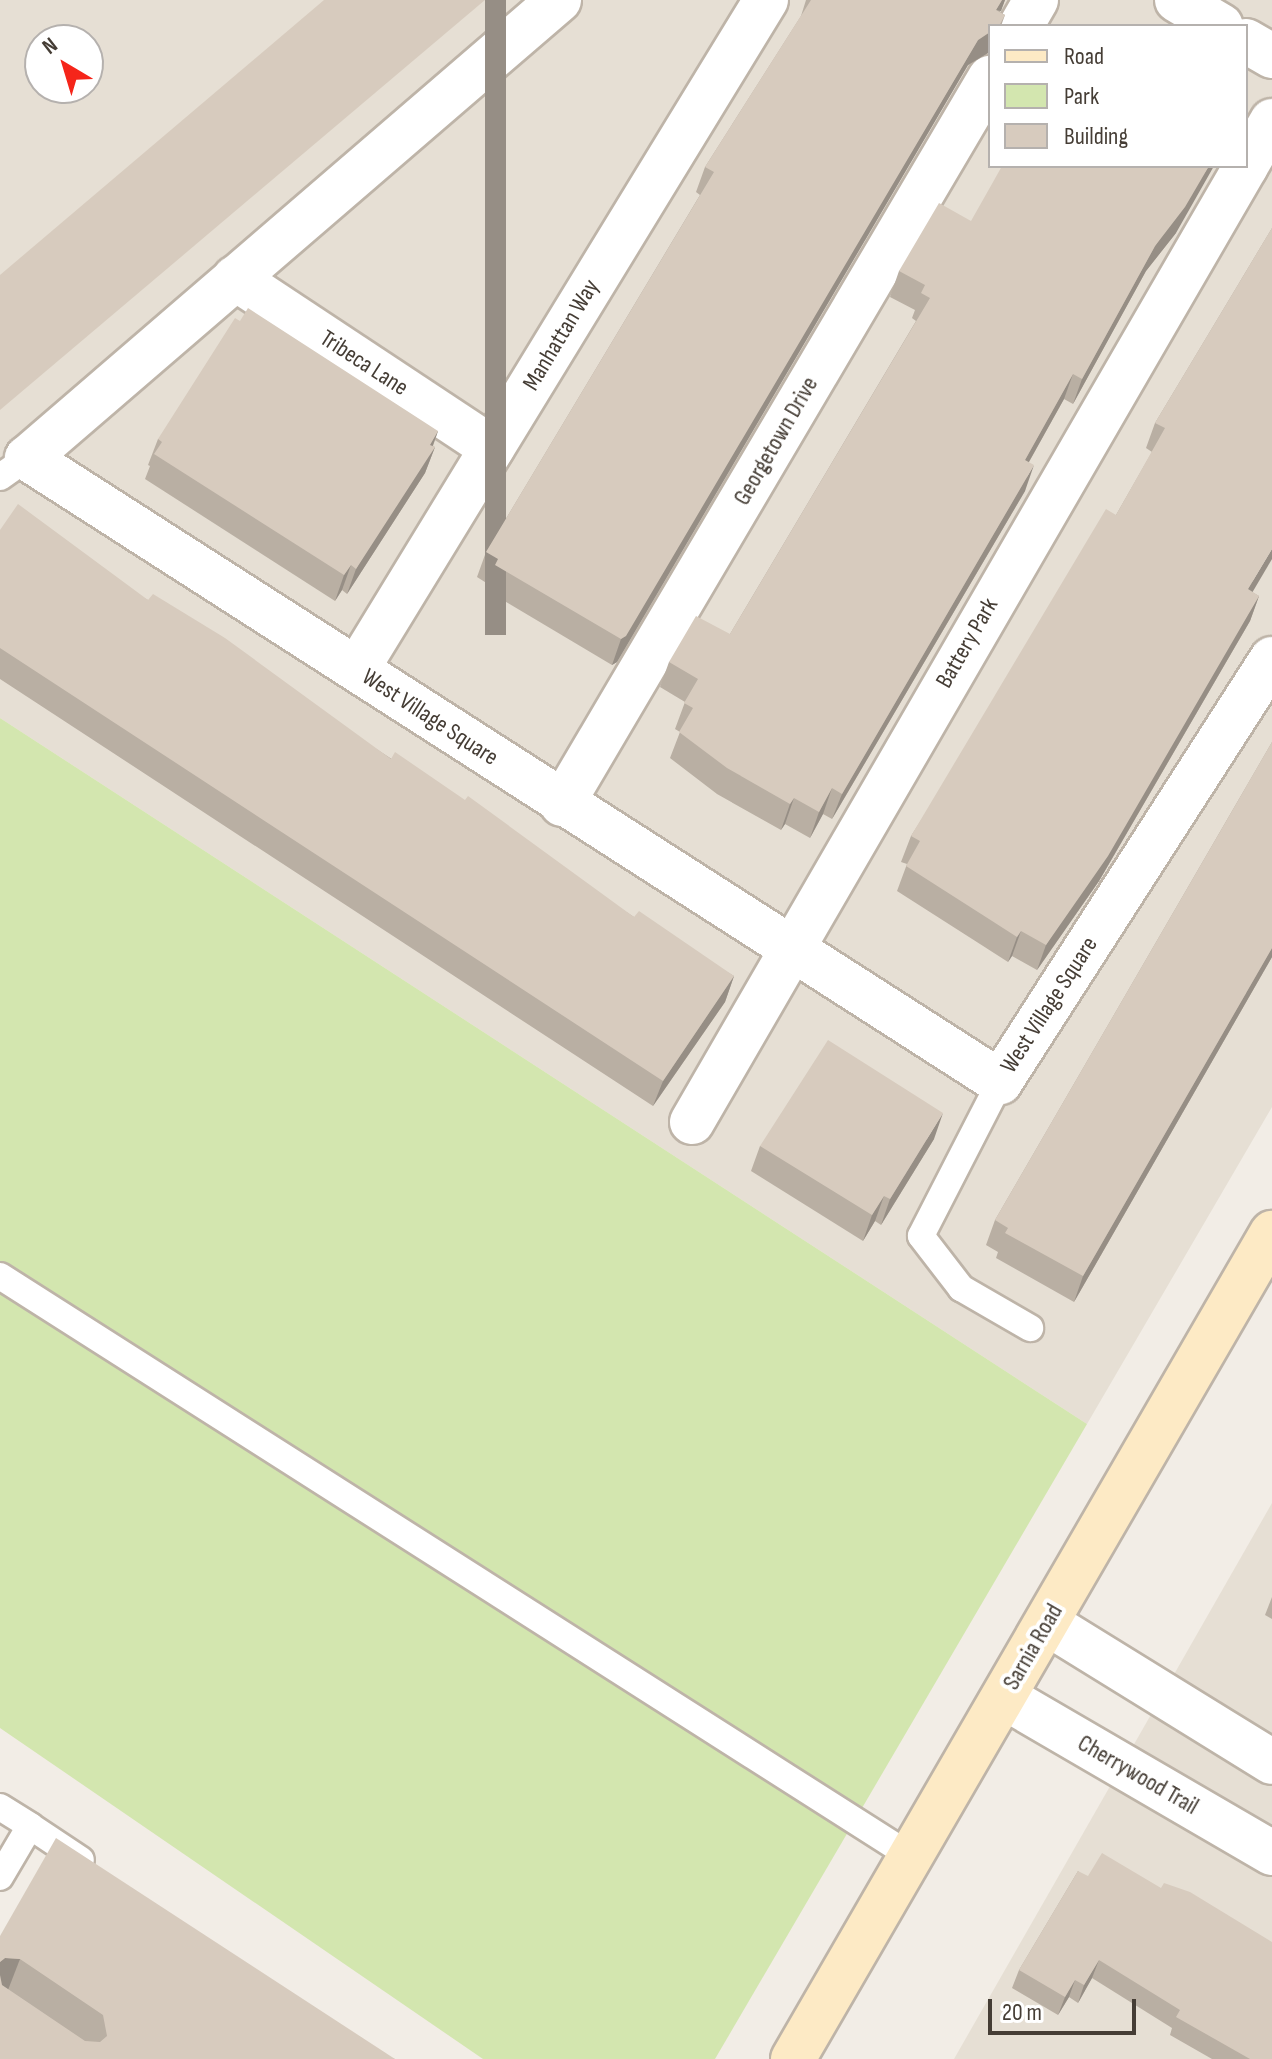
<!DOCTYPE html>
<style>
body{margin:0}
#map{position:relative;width:1272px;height:2059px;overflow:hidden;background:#f2ede6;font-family:"Sofia Sans Condensed",sans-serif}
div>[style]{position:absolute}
.residential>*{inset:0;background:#e6dfd4}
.green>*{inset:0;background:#d3e6af}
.roads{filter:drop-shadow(2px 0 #beb4a8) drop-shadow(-2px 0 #beb4a8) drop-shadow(0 2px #beb4a8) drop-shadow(0 -2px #beb4a8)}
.service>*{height:26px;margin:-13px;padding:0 13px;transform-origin:13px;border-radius:13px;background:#fff}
.minor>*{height:44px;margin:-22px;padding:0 22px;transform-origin:22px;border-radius:22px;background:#fff}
.tertiary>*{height:44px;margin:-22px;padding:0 22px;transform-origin:22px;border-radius:22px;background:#fff}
.secondary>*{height:44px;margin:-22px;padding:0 22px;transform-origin:22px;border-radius:22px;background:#fdeac5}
.wall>*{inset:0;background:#b9afa3}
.shaded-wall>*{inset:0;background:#968e85;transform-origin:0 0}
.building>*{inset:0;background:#d7cbbe}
span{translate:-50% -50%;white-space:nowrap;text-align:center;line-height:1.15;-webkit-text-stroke:8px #fff;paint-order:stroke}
.street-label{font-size:24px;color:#453d35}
.legend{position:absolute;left:988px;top:24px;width:260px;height:144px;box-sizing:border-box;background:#fff;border:2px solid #b5b1ae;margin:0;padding:10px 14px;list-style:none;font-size:24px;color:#453d35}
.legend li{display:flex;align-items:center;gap:16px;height:40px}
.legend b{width:40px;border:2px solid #b5b1ae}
.north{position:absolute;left:24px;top:24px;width:80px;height:80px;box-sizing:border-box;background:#fff;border:2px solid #b5b1ae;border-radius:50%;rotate:322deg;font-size:22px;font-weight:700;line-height:32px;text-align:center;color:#453d35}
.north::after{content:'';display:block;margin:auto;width:28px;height:36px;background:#f5251a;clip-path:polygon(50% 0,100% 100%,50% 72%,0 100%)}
.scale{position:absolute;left:988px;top:1999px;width:148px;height:36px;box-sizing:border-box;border:4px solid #453d35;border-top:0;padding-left:10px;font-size:24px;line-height:28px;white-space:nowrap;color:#453d35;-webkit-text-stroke:6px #fff;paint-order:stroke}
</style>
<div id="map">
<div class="residential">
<i style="clip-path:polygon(evenodd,0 0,1272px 0,1272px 1107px,1087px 1424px,0 718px,0 0,990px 26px,1246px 26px,1246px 166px,990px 166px,990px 26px,0 0,40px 40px,88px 40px,88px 88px,40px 88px,40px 40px)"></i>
<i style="clip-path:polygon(1272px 1503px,1272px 2059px,954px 2059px)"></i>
</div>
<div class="green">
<i style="clip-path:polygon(0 718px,1087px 1424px,715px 2059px,483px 2059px,0 1728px)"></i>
</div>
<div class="roads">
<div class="service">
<i style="left:0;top:477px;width:33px;rotate:-35deg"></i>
<i style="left:1000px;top:1082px;width:173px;rotate:117.2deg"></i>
<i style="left:921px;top:1236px;width:66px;rotate:52.4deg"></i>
<i style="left:961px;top:1288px;width:80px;rotate:30.1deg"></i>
<i style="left:0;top:1276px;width:1081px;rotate:32.5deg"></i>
<i style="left:0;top:1807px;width:36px;rotate:32deg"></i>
<i style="left:0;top:1877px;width:59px;rotate:-59.5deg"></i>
<i style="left:30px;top:1826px;width:61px;rotate:33.7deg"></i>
</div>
<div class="minor">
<i style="left:559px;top:0;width:702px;rotate:139.27deg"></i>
<i style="left:27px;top:458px;width:1156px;rotate:32.67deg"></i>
<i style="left:1000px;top:1082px;width:503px;rotate:-57.26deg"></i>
<i style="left:1177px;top:0;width:51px;rotate:30.6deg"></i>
<i style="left:1021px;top:26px;width:30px;rotate:-60deg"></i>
<i style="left:1246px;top:41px;width:30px;rotate:30deg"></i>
<i style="left:1246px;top:166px;width:52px;rotate:-60deg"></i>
<i style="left:235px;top:278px;width:308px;rotate:33.5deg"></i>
<i style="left:357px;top:669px;width:784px;rotate:-58.56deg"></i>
<i style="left:562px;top:804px;width:843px;rotate:-59.48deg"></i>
<i style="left:692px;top:1122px;width:1105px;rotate:-59.91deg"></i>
</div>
<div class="tertiary">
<i style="left:1047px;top:1623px;width:264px;rotate:31.7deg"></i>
<i style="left:1004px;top:1697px;width:310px;rotate:30.2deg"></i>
</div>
<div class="secondary">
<i style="left:793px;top:2059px;width:955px;rotate:-59.89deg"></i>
</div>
</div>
<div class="wall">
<i style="clip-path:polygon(806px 0,1005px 0,1000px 12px,1005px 15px,1001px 26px,990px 26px,990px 50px,988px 53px,968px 65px,617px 662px,612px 665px,486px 590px,488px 584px,477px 577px,486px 552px,700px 195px,696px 192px,705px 167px,801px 16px)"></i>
<i style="clip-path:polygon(971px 221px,1176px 233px,1146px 271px,1073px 404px,1064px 399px,1029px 462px,1025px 491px,832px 819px,823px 814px,810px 838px,785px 824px,781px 830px,717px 794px,670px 758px,680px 732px,675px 729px,685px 702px,660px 687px,669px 662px,730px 634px,916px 321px,912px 318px,915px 310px,890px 297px,899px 271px)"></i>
<i style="clip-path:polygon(1272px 228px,1252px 592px,1259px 596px,1250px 621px,1099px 881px,1037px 970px,1012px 956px,1008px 962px,897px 891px,907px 864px,901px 862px,911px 836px,1116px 515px,1152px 452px,1146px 448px,1155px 423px)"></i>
<i style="clip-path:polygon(438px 431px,433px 446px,435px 447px,425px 473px,347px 594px,342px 590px,335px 601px,145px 479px,150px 466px,148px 465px,158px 439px)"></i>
<i style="clip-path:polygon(0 530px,148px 600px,634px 917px,734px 976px,725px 1002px,653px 1106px,0 679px)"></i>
<i style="clip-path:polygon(1272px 742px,1272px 957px,1074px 1302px,996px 1258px,998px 1252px,986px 1245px,995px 1220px)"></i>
<i style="clip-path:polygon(934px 1139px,881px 1225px,875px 1221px,863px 1241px,751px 1171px,760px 1146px)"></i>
<i style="clip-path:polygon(1272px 1597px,1272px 1619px,1265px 1615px)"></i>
<i style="clip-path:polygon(1078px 1871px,1272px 2059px,1212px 2059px,1170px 2035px,1172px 2028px,1092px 1978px,1078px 2003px,1069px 1997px,1058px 2015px,1012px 1988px,1019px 1970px)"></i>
<i style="clip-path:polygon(0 1936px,395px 2059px,0 2059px)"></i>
</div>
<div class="shaded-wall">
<i style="left:485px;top:0;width:21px;height:635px"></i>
<i style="clip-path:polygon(1002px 0,1005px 0,1001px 11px,996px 10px)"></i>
<i style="clip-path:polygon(990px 32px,990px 50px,988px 53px,968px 65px,617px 662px,612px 665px,621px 639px,978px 40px)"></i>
<i style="clip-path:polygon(1209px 166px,1214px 166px,1176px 233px,1146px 271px,1073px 404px,1082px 379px,1155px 246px)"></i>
<i style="clip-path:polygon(1073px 374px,1064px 399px,1016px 485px,1025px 460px)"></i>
<i style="clip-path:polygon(438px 431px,429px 456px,435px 447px,425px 473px,347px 594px,356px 569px)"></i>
<i style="clip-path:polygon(1034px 465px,1025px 491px,832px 819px,842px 794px)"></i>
<i style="clip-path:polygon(1272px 549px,1272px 559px,1239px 615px,1248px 589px)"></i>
<i style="clip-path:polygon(351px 565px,342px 590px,335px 601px,344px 575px)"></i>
<i style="clip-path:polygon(1259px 596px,1250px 621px,1099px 881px,1037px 970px,1046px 945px)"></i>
<i style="clip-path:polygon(832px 788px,823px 814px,810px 838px,819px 812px)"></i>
<i style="clip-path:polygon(794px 798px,785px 824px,781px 830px,790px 804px)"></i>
<i style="clip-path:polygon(1021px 931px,1012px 956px,1008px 962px,1017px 937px)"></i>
<i style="clip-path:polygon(1272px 948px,1272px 957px,1074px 1302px,1083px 1276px)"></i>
<i style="clip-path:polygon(734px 976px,725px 1002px,653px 1106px,663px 1081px)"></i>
<i style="clip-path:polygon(943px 1113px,934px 1139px,881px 1225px,890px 1199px)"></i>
<i style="clip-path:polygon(884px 1196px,875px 1221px,863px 1241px,872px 1215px)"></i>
<i style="clip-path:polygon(5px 1958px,20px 1959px,8px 1990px,0 1990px,0 1962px)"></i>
<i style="clip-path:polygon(1099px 1960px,1092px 1978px,1078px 2003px,1084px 1985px)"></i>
<i style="clip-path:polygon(1075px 1980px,1069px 1997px,1058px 2015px,1065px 1997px)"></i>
</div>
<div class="building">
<i style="clip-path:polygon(324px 0,485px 0,0 410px,0 275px)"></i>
<i style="clip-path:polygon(811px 0,1002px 0,996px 10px,1005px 15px,999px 26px,990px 26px,990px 32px,978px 40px,626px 636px,621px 639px,495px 565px,498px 559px,486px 552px,714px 172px,705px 167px)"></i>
<i style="clip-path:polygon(1002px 166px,1209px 166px,1185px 207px,1155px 246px,1082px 379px,1073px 374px,1025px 460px,1034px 465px,842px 794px,832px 788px,819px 812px,794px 798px,790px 804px,727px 768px,679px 732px,693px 708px,684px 703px,698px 679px,669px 662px,696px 616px,730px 634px,930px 298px,921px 293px,925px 285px,899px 271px,939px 203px,971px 221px)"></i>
<i style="clip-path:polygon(1272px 228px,1272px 549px,1248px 589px,1259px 596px,1108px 856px,1046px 945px,1021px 931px,1017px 937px,906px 866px,920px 841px,911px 836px,1106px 509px,1116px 515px,1165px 428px,1155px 423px)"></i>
<i style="clip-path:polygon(248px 308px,438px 431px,430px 445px,435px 447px,356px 569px,351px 565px,344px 575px,154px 454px,162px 442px,158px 439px,235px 318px,240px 321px)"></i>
<i style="clip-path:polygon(18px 504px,148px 600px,153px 594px,225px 638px,391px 759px,395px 752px,465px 800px,468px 796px,634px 917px,639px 911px,734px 976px,663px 1081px,0 648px,0 530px)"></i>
<i style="clip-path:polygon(1272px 742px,1272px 948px,1083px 1276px,1005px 1233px,1008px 1228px,995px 1220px)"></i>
<i style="clip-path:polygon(828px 1040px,943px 1113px,890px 1199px,884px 1196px,872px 1215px,760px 1146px)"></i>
<i style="clip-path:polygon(56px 1838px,395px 2059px,0 2059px,0 1975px,2px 1985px,85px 2041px,100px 2042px,107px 2036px,103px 2015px,20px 1959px,5px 1958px,0 1962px,0 1936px)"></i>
<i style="clip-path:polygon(1102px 1853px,1161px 1888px,1164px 1883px,1190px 1892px,1272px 1942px,1272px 2059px,1250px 2059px,1176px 2017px,1180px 2010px,1099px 1960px,1084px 1985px,1075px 1980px,1065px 1997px,1019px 1970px,1078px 1871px,1088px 1876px)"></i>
</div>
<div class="street-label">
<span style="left:561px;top:335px;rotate:-59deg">Manhattan Way</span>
<span style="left:364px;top:363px;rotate:33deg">Tribeca Lane</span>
<span style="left:776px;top:441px;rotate:-60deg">Georgetown Drive</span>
<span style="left:967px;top:643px;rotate:-60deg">Battery Park</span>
<span style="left:430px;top:717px;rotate:33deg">West Village Square</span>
<span style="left:1049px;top:1005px;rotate:-57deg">West Village Square</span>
<span style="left:1033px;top:1647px;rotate:-60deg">Sarnia Road</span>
<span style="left:1138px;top:1775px;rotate:30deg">Cherrywood Trail</span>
</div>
<ul class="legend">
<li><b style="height:10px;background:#fdeac5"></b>Road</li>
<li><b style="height:22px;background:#d3e6af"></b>Park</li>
<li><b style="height:22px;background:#d7cbbe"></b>Building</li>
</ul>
<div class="north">N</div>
<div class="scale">20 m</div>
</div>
